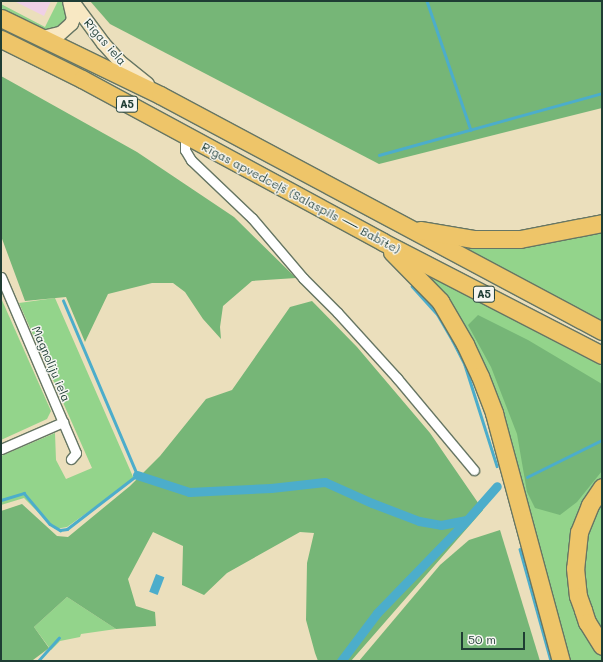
<!DOCTYPE html>
<meta charset="utf-8">
<style>
body{margin:0}
#map{position:relative;width:603px;height:662px;overflow:hidden;background:#ebdfbc;font-family:Mali,sans-serif}
div>[style]{position:absolute}
.built>*{inset:0;background:#efd0e6}
.green>*{inset:0;background:#93d48b}
.forest>*{inset:0;background:#76b677}
.water>*{inset:0;background:#4cadcb;transform-origin:0 0}
.stream>*{height:2.5px;margin:-1.25px;padding:0 1.25px;transform-origin:1.25px;border-radius:1.25px;background:#4cadcb}
.canal>*{height:9px;margin:-4.5px;padding:0 4.5px;transform-origin:4.5px;border-radius:4.5px;background:#4cadcb}
.roads{filter:drop-shadow(1px 0 #667664) drop-shadow(-1px 0 #667664) drop-shadow(0 1px #667664) drop-shadow(0 -1px #667664)}
.street>*{height:9px;margin:-4.5px;padding:0 4.5px;transform-origin:4.5px;border-radius:4.5px;background:#fff}
.secondary>*{height:13px;margin:-6.5px;padding:0 6.5px;transform-origin:6.5px;border-radius:6.5px;background:#f8e8c3}
.highway>*{height:17px;margin:-8.5px;padding:0 8.5px;transform-origin:8.5px;border-radius:8.5px;background:#eec569}
span{translate:-50% -50%;white-space:nowrap;text-align:center;line-height:1.15;-webkit-text-stroke:3px #f6f6f2;paint-order:stroke}
.shield-label span{padding:1px 3px;background:#f6f6f2;border:1px solid;border-radius:3px;-webkit-text-stroke-width:0}
.shield-label{font-size:11px;color:#1f3d34;font-weight:700}
.street-label{font-size:12px;color:#1f3d34}
.frame{position:absolute;inset:0;border:2px solid #1f3d34;pointer-events:none}
.scale{position:absolute;left:461px;top:632px;width:64px;height:18px;box-sizing:border-box;border:2px solid #1f3d34;border-top:0;padding-left:5px;font-size:12px;line-height:14px;white-space:nowrap;color:#1f3d34;-webkit-text-stroke:3px #f6f6f2;paint-order:stroke}
</style>
<div id="map">
<div class="built">
<i style="clip-path:polygon(14px 1px,51px 1px,44px 16px)"></i>
</div>
<div class="green">
<i style="clip-path:polygon(58px 1px,65px 1px,68px 17px,61px 27px,49px 30px,35px 26px,1px 8px,1px 4px,45px 27px)"></i>
<i style="clip-path:polygon(602px 226px,602px 321px,447px 240px)"></i>
<i style="clip-path:polygon(431px 279px,434px 279px,602px 366px,602px 477px,592px 488px,570px 537px,602px 654px,602px 661px,569px 661px,459px 318px)"></i>
<i style="clip-path:polygon(1px 298px,51px 411px,47px 419px,1px 440px)"></i>
<i style="clip-path:polygon(55px 298px,134px 479px,67px 527px,55px 529px,24px 498px,1px 505px,1px 456px,55px 433px,56px 460px,66px 479px,92px 468px,19px 303px)"></i>
<i style="clip-path:polygon(602px 496px,602px 632px,588px 603px,581px 561px,590px 518px)"></i>
<i style="clip-path:polygon(67px 597px,116px 629px,81px 634px,80px 637px,60px 641px,51px 650px,34px 627px)"></i>
</div>
<div class="forest">
<i style="clip-path:polygon(90px 1px,602px 1px,602px 108px,379px 164px,110px 24px)"></i>
<i style="clip-path:polygon(1px 76px,137px 152px,234px 217px,296px 278px,252px 281px,223px 306px,220px 327px,221px 339px,203px 319px,185px 292px,173px 283px,152px 283px,108px 294px,85px 342px,66px 297px,25px 301px,1px 236px)"></i>
<i style="clip-path:polygon(312px 301px,357px 347px,430px 433px,483px 510px,351px 661px,318px 661px,315px 653px,306px 620px,307px 563px,314px 533px,300px 532px,227px 573px,204px 595px,182px 585px,183px 546px,153px 532px,128px 579px,136px 606px,155px 612px,156px 626px,116px 629px,67px 597px,34px 627px,49px 648px,33px 660px,1px 661px,1px 511px,22px 504px,57px 536px,68px 537px,130px 486px,160px 456px,206px 399px,232px 390px,290px 307px)"></i>
<i style="clip-path:polygon(478px 315px,528px 340px,602px 384px,602px 471px,577px 502px,560px 515px,535px 508px,527px 492px,517px 434px,491px 367px,468px 325px)"></i>
<i style="clip-path:polygon(500px 530px,540px 661px,359px 661px,440px 565px,469px 540px)"></i>
</div>
<div class="water">
<i style="left:156px;top:574px;width:9px;height:19px;rotate:21deg"></i>
</div>
<div class="stream">
<i style="left:427px;top:1px;width:136px;rotate:71.2deg"></i>
<i style="left:379px;top:155px;width:231px;rotate:-15.5deg"></i>
<i style="left:412px;top:286px;width:39px;rotate:48deg"></i>
<i style="left:438px;top:315px;width:30px;rotate:60deg"></i>
<i style="left:453px;top:341px;width:27px;rotate:63deg"></i>
<i style="left:465px;top:365px;width:106px;rotate:72.4deg"></i>
<i style="left:527px;top:477px;width:84px;rotate:-26.3deg"></i>
<i style="left:1px;top:500px;width:24px;rotate:-17deg"></i>
<i style="left:24px;top:493px;width:40px;rotate:50deg"></i>
<i style="left:50px;top:524px;width:12px;rotate:31deg"></i>
<i style="left:60px;top:530px;width:7px;rotate:-8deg"></i>
<i style="left:67px;top:529px;width:88px;rotate:-37.6deg"></i>
<i style="left:137px;top:475px;width:189px;rotate:-113deg"></i>
<i style="left:520px;top:549px;width:116px;rotate:74.5deg"></i>
<i style="left:38px;top:661px;width:31px;rotate:-48deg"></i>
</div>
<div class="canal">
<i style="left:137px;top:475px;width:55px;rotate:18.1deg"></i>
<i style="left:189px;top:492px;width:82px;rotate:-2.8deg"></i>
<i style="left:271px;top:488px;width:54px;rotate:-6.3deg"></i>
<i style="left:325px;top:482px;width:51px;rotate:24.1deg"></i>
<i style="left:372px;top:503px;width:50px;rotate:21deg"></i>
<i style="left:419px;top:521px;width:22px;rotate:10deg"></i>
<i style="left:441px;top:525px;width:26px;rotate:-11deg"></i>
<i style="left:341px;top:661px;width:60px;rotate:-53.1deg"></i>
<i style="left:377px;top:613px;width:129px;rotate:-45.9deg"></i>
<i style="left:467px;top:520px;width:45px;rotate:-48.6deg"></i>
</div>
<div class="roads">
<div class="street">
<i style="left:189px;top:138px;width:6px;rotate:129deg"></i>
<i style="left:185px;top:143px;width:7px;rotate:90deg"></i>
<i style="left:185px;top:150px;width:12px;rotate:59deg"></i>
<i style="left:191px;top:160px;width:84px;rotate:43.6deg"></i>
<i style="left:252px;top:218px;width:79px;rotate:49.6deg"></i>
<i style="left:303px;top:278px;width:49px;rotate:45deg"></i>
<i style="left:338px;top:313px;width:88px;rotate:47.8deg"></i>
<i style="left:397px;top:378px;width:120px;rotate:50.1deg"></i>
<i style="left:1px;top:277px;width:191px;rotate:66.9deg"></i>
<i style="left:76px;top:453px;width:8px;rotate:130deg"></i>
<i style="left:1px;top:449px;width:68px;rotate:-23.5deg"></i>
</div>
<div class="secondary">
<i style="left:72px;top:1px;width:52px;rotate:53.6deg"></i>
<i style="left:103px;top:43px;width:24px;rotate:48deg"></i>
<i style="left:119px;top:61px;width:36px;rotate:39deg"></i>
<i style="left:42px;top:37px;width:18px;rotate:-13deg"></i>
<i style="left:60px;top:33px;width:15px;rotate:-42deg"></i>
<i style="left:71px;top:23px;width:5px;rotate:-68deg"></i>
<i style="left:73px;top:18px;width:17px;rotate:-103deg"></i>
</div>
<div class="highway">
<i style="left:1px;top:18px;width:177px;rotate:25.8deg"></i>
<i style="left:160px;top:95px;width:501px;rotate:28.1deg"></i>
<i style="left:1px;top:39px;width:90px;rotate:26.3deg"></i>
<i style="left:82px;top:79px;width:342px;rotate:28.4deg"></i>
<i style="left:383px;top:242px;width:246px;rotate:27.3deg"></i>
<i style="left:420px;top:230px;width:54px;rotate:9.6deg"></i>
<i style="left:473px;top:239px;width:47px"></i>
<i style="left:520px;top:239px;width:84px;rotate:-11deg"></i>
<i style="left:392px;top:252px;width:69px;rotate:45.6deg"></i>
<i style="left:440px;top:301px;width:50px;rotate:59.8deg"></i>
<i style="left:465px;top:344px;width:35px;rotate:65deg"></i>
<i style="left:480px;top:376px;width:40px;rotate:69deg"></i>
<i style="left:494px;top:413px;width:257px;rotate:74.9deg"></i>
<i style="left:602px;top:487px;width:22px;rotate:124deg"></i>
<i style="left:590px;top:505px;width:29px;rotate:112deg"></i>
<i style="left:579px;top:532px;width:36px;rotate:96deg"></i>
<i style="left:575px;top:568px;width:28px;rotate:84deg"></i>
<i style="left:578px;top:596px;width:15px;rotate:70deg"></i>
<i style="left:583px;top:610px;width:13px;rotate:72deg"></i>
<i style="left:587px;top:622px;width:28px;rotate:58deg"></i>
</div>
</div>
<div class="shield-label">
<span style="left:127px;top:104px">A5</span>
<span style="left:484px;top:294px">A5</span>
</div>
<div class="street-label">
<span style="left:105px;top:42px;rotate:49deg">Rīgas iela</span>
<span style="left:301px;top:198px;rotate:28deg">Rīgas apvedceļš (Salaspils — Babīte)</span>
<span style="left:51px;top:364px;rotate:67deg">Magnoliju iela</span>
</div>
<div class="frame"></div>
<div class="scale">50 m</div>
</div>
